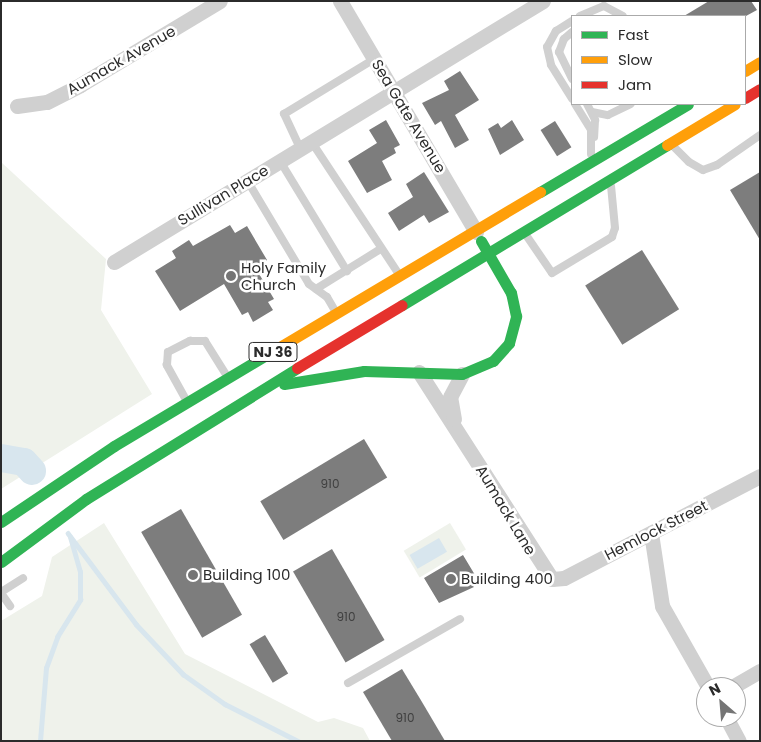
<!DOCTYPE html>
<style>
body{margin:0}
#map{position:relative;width:761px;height:742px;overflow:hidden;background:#fff;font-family:Poppins,sans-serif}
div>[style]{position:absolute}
.green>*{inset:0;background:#eff2eb;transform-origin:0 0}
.water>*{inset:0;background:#d8e6ee;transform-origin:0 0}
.stream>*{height:4.5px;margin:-2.25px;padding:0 2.25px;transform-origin:2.25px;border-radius:2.25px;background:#d8e6ee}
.river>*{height:28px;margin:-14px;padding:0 14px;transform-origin:14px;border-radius:14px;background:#d8e6ee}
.building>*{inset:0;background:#7d7d7d;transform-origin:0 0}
.lane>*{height:8px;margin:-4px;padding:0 4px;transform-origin:4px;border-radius:4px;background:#d0d0d0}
.street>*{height:15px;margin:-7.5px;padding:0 7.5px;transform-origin:7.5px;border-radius:7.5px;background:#d0d0d0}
.fast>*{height:11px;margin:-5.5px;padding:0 5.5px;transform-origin:5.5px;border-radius:5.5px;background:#30b455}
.slow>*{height:11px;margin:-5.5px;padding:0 5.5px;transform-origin:5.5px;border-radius:5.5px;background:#ff9f0a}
.jam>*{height:11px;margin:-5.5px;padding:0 5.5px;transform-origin:5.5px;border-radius:5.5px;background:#e5322d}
.dots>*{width:14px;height:14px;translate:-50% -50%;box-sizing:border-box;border:2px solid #fff;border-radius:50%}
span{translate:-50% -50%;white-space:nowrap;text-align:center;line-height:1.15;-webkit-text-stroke:5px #fff;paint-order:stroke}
.number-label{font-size:12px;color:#404040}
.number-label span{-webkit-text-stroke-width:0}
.shield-label span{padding:1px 4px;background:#fff;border:1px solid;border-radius:4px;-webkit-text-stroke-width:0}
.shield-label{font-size:14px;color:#2b2b2b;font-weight:700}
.street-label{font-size:15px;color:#2b2b2b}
.poi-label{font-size:15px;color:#2b2b2b}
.left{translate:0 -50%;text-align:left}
.frame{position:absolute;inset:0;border:2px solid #2b2b2b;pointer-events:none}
.legend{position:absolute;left:571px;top:15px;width:175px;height:90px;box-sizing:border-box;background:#fff;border:1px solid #aaa;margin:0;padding:6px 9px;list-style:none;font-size:15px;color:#2b2b2b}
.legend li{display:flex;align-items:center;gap:10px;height:25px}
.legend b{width:25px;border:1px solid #aaa}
.north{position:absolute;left:696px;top:677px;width:50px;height:50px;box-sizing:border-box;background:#fff;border:1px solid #aaa;border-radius:50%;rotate:333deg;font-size:14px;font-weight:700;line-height:20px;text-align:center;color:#2b2b2b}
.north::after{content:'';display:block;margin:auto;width:18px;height:22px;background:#757575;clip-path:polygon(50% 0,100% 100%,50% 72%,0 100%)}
</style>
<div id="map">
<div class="green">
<i style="clip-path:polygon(1px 162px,106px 259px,101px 310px,152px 394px,1px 489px)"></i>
<i style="clip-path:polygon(104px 523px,185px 654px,318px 722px,334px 718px,363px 728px,370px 741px,1px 741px,1px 621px,42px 596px,52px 557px)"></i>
<i style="left:450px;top:523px;width:31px;height:54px;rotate:59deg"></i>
</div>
<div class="water">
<i style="left:439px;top:538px;width:16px;height:34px;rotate:60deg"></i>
</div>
<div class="stream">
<i style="left:68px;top:533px;width:114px;rotate:53.2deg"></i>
<i style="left:136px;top:624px;width:69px;rotate:46.8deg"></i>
<i style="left:183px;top:674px;width:52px;rotate:35.5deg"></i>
<i style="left:225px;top:704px;width:82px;rotate:26.9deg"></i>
<i style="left:40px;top:741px;width:73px;rotate:-85.3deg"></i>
<i style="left:46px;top:668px;width:33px;rotate:-70deg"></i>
<i style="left:57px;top:637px;width:44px;rotate:-58.1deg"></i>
<i style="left:80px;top:600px;width:28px;rotate:-90deg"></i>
<i style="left:80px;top:572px;width:36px;rotate:-106deg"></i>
</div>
<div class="river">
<i style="left:1px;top:458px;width:23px;rotate:10deg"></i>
<i style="left:24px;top:462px;width:12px;rotate:48deg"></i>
</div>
<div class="building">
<i style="clip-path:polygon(709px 1px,751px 1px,757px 10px,746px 16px,684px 16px)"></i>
<i style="clip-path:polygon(460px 71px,479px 100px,455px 115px,469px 140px,455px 148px,441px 121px,435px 125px,422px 103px,449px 90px,444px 81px)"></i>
<i style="clip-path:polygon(386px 120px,400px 145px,394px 148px,396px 153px,382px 161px,392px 180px,367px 193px,348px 161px,377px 143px,369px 130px)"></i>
<i style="clip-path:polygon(512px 120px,524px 140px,500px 155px,488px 129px,498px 123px,501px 128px)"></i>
<i style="left:555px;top:121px;width:31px;height:17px;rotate:58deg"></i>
<i style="clip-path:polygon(424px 172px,449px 212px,429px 223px,424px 215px,399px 231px,388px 213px,413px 197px,406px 184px)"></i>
<i style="clip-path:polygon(760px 172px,760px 240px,730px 190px)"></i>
<i style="clip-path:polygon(230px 225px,235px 233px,247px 226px,267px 260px,255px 267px,274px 299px,268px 302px,273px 310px,253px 322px,248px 312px,242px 315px,224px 284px,180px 311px,155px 271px,176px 258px,172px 251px,189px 240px,193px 246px)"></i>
<i style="left:642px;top:250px;width:70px;height:67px;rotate:58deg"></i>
<i style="left:364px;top:439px;width:45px;height:121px;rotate:59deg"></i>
<i style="left:181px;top:509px;width:122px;height:46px;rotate:60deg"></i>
<i style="left:332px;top:549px;width:105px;height:45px;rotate:60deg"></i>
<i style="clip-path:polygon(463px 555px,478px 580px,472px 584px,474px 587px,439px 603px,424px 578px)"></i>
<i style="left:265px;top:635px;width:45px;height:18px;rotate:59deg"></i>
<i style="clip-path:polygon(402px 669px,422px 702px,445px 741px,392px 741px,363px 692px)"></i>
</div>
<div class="lane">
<i style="left:580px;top:16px;width:26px;rotate:-23deg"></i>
<i style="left:604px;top:6px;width:21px;rotate:28deg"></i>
<i style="left:572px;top:21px;width:19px;rotate:148deg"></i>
<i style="left:556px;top:31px;width:18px;rotate:119deg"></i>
<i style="left:547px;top:47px;width:18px;rotate:77deg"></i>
<i style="left:551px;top:65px;width:40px;rotate:58deg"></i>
<i style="left:572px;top:32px;width:11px;rotate:139deg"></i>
<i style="left:564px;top:39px;width:14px;rotate:111deg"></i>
<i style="left:559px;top:52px;width:30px;rotate:64deg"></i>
<i style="left:575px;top:104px;width:31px;rotate:58deg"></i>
<i style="left:591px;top:130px;width:24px;rotate:90deg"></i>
<i style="left:587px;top:104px;width:18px;rotate:63deg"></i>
<i style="left:595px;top:120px;width:17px;rotate:93deg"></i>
<i style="left:592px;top:112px;width:16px;rotate:11deg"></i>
<i style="left:608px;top:115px;width:25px;rotate:-26deg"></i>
<i style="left:311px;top:141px;width:158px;rotate:56.6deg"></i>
<i style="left:674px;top:147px;width:21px;rotate:45deg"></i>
<i style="left:689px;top:162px;width:16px;rotate:30deg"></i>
<i style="left:703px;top:170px;width:15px;rotate:-20deg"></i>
<i style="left:717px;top:165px;width:52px;rotate:-34.9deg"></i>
<i style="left:300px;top:148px;width:38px;rotate:-115deg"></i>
<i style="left:284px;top:114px;width:105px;rotate:-31.4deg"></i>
<i style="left:280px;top:161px;width:129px;rotate:58.7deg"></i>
<i style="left:247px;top:180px;width:121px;rotate:59.2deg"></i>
<i style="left:309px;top:284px;width:22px;rotate:36deg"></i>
<i style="left:327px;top:297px;width:16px;rotate:60deg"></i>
<i style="left:526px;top:235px;width:46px;rotate:55.6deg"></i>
<i style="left:552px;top:273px;width:70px;rotate:-31deg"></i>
<i style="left:612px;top:237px;width:9px;rotate:-72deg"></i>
<i style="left:615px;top:228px;width:42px;rotate:-95.4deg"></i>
<i style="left:316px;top:289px;width:74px;rotate:-31.8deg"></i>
<i style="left:185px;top:398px;width:38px;rotate:-119deg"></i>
<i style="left:167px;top:365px;width:13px;rotate:-86deg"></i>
<i style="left:168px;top:352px;width:25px;rotate:-27deg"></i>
<i style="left:190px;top:341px;width:15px"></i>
<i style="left:205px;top:341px;width:40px;rotate:58deg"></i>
<i style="left:1px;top:592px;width:26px;rotate:-32deg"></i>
<i style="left:1px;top:593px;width:16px;rotate:55deg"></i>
<i style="left:348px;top:683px;width:129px;rotate:-29.7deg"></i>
</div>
<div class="street">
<i style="left:340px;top:1px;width:268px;rotate:59.5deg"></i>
<i style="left:17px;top:106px;width:30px;rotate:-8deg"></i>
<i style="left:47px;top:102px;width:37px;rotate:-27deg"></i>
<i style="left:80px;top:85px;width:163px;rotate:-31deg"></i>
<i style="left:114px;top:262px;width:502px;rotate:-31.32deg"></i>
<i style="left:419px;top:372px;width:246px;rotate:57.3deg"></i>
<i style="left:552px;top:579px;width:12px;rotate:-5deg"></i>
<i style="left:564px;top:578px;width:221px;rotate:-27.5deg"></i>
<i style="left:454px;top:419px;width:22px;rotate:-100deg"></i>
<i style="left:450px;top:397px;width:26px;rotate:-62deg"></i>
<i style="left:651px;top:533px;width:74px;rotate:81.4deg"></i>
<i style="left:662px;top:606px;width:93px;rotate:60.4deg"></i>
<i style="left:732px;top:687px;width:32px;rotate:-30deg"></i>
<i style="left:726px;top:717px;width:27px;rotate:62deg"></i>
</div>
<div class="fast">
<i style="left:540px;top:192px;width:172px;rotate:-30.7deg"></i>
<i style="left:402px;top:305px;width:310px;rotate:-31.1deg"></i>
<i style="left:284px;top:384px;width:81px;rotate:-9.2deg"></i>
<i style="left:364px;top:371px;width:98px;rotate:1.8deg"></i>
<i style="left:462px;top:374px;width:34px;rotate:-23deg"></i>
<i style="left:493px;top:361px;width:24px;rotate:-48deg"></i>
<i style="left:509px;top:343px;width:28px;rotate:-75deg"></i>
<i style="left:516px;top:316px;width:24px;rotate:-102deg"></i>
<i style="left:511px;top:293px;width:60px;rotate:-120deg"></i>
<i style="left:1px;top:522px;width:136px;rotate:-33.9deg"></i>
<i style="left:114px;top:446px;width:185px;rotate:-30.9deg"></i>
<i style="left:1px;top:562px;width:106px;rotate:-36.5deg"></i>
<i style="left:86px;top:499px;width:248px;rotate:-31.8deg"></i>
</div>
<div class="slow">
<i style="left:745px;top:71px;width:17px;rotate:-31deg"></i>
<i style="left:667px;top:145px;width:79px;rotate:-31.1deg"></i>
<i style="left:273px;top:351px;width:311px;rotate:-30.8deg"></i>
</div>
<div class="jam">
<i style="left:745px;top:98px;width:17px;rotate:-31deg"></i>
<i style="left:297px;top:368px;width:122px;rotate:-31deg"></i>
</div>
<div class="dots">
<i style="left:231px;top:276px;background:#757575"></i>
<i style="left:193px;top:575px;background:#757575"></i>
<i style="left:451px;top:579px;background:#757575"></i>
</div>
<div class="number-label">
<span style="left:330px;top:484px">910</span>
<span style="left:346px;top:617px">910</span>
<span style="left:405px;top:718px">910</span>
</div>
<div class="shield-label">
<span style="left:273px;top:352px">NJ 36</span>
</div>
<div class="street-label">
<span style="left:121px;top:60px;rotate:-30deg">Aumack Avenue</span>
<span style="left:409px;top:116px;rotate:59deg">Sea Gate Avenue</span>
<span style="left:223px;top:195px;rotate:-31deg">Sullivan Place</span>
<span style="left:506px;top:510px;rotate:59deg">Aumack Lane</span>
<span style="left:656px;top:530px;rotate:-27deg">Hemlock Street</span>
</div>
<div class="poi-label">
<span class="left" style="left:241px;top:276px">Holy Family<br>Church</span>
<span class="left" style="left:203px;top:575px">Building 100</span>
<span class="left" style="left:461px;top:579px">Building 400</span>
</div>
<div class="frame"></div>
<ul class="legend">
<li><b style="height:6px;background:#30b455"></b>Fast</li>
<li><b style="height:6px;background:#ff9f0a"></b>Slow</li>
<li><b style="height:6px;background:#e5322d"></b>Jam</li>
</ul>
<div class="north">N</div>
</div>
